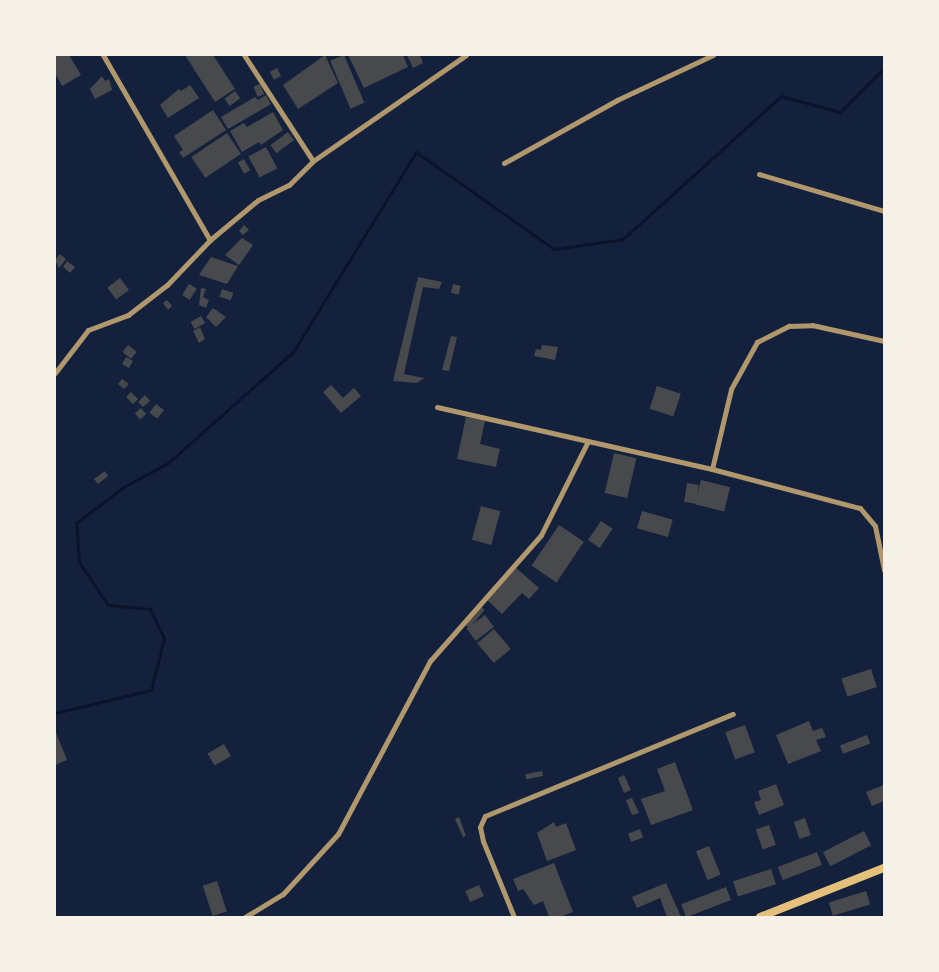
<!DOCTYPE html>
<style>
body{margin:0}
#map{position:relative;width:939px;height:972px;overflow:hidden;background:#14213d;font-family:Georgia,serif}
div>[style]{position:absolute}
.stream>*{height:3px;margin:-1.5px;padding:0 1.5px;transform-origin:1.5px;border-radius:1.5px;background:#0b132b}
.building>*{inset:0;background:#48494c;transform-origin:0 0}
.minor>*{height:5px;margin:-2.5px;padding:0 2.5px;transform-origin:2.5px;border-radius:2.5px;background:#b1986c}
.secondary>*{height:8px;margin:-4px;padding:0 4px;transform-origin:4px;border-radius:4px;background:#e5c07b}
span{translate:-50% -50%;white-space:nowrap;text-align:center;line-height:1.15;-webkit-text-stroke:4px #f6f1e7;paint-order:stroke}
.frame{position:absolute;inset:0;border:56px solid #f6f1e7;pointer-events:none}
</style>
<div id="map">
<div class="stream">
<i style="left:55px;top:713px;width:99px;rotate:-13.5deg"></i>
<i style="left:151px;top:690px;width:54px;rotate:-76deg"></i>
<i style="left:164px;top:638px;width:32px;rotate:-116deg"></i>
<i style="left:150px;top:609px;width:42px;rotate:-174.6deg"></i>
<i style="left:108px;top:605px;width:52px;rotate:-124deg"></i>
<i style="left:79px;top:562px;width:39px;rotate:-94deg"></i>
<i style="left:76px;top:523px;width:61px;rotate:-37.1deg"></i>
<i style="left:125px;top:486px;width:49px;rotate:-28.1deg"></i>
<i style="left:168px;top:463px;width:167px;rotate:-41.6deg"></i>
<i style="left:293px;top:352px;width:235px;rotate:-58.4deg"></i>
<i style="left:416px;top:152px;width:169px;rotate:35.1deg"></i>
<i style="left:554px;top:249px;width:70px;rotate:-8.2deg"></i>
<i style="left:623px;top:239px;width:213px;rotate:-42.1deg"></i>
<i style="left:781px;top:96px;width:61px;rotate:15.2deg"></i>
<i style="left:840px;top:112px;width:62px;rotate:-45deg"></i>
</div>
<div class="building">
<i style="clip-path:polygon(55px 55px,69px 55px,81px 75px,62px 86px,55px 73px)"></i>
<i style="clip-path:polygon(185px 55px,213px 55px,235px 89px,215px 102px)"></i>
<i style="clip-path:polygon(325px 55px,338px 83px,298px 109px,283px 85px)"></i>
<i style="left:344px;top:55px;width:52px;height:15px;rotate:67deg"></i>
<i style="clip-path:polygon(348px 55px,403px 55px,408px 67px,364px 88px)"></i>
<i style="clip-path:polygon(407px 55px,420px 55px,423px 63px,413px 68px)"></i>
<i style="left:277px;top:68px;width:9px;height:8px;rotate:63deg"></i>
<i style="clip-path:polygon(102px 76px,105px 81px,109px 79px,112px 90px,95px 99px,90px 89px)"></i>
<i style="left:260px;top:84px;width:11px;height:7px;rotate:68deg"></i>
<i style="clip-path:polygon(190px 85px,199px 98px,168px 118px,160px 105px,179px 89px,181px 91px)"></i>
<i style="left:235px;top:91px;width:9px;height:13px;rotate:54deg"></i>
<i style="clip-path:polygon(266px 95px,271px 104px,228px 129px,221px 117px,255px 97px,258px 100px)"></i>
<i style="clip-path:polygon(213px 110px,226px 130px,183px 158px,179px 152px,183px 150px,174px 136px)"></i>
<i style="clip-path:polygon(273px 112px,283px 130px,261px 145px,259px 142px,242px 152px,230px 131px,244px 123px,247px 127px)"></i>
<i style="left:288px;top:132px;width:10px;height:22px;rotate:53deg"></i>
<i style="left:227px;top:133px;width:25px;height:43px;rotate:56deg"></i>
<i style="left:266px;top:147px;width:24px;height:20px;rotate:62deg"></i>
<i style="left:244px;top:159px;width:13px;height:7px;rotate:61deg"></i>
<i style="clip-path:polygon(244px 225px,249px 230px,243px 235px,239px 231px)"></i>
<i style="clip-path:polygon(242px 238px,253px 245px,239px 265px,225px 255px)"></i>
<i style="clip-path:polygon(60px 254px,66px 259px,59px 268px,55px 260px)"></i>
<i style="clip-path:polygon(211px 257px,238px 266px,227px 284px,199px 275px)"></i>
<i style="clip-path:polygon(67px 261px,75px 267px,70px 273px,63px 267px)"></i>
<i style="clip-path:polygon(418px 277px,442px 282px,439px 289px,423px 287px,404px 374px,424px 378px,417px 383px,393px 381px)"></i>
<i style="left:120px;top:278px;width:15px;height:16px;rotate:53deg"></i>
<i style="left:189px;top:284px;width:9px;height:13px;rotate:32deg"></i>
<i style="left:453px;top:284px;width:8px;height:9px;rotate:14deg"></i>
<i style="clip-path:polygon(201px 288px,206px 289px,203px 297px,209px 300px,206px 308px,199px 305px)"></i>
<i style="left:222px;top:289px;width:12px;height:8px;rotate:20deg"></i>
<i style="clip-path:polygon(167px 300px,172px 306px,168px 310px,163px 303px)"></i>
<i style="clip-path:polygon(213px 308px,226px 317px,216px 327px,206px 317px)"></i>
<i style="left:201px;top:316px;width:8px;height:12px;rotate:60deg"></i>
<i style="clip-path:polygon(200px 327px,205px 339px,199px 343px,193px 331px)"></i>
<i style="clip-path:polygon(451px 336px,457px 337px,449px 371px,442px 370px)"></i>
<i style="left:128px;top:345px;width:11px;height:9px;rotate:38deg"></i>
<i style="clip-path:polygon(542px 345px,558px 347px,555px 360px,534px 356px,536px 349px,541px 350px)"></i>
<i style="left:126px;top:357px;width:8px;height:8px;rotate:30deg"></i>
<i style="clip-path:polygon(122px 379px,129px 384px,124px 389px,118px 384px)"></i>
<i style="clip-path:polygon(331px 385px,343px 398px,354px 388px,361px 396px,341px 413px,323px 392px)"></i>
<i style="left:657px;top:386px;width:25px;height:24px;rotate:18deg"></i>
<i style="left:131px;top:392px;width:10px;height:7px;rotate:45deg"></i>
<i style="clip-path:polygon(145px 395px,150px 401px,143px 407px,138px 402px)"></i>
<i style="left:156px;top:404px;width:10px;height:11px;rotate:37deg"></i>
<i style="left:141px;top:408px;width:8px;height:8px;rotate:50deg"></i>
<i style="clip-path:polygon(466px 417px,485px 421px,480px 444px,500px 449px,496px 467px,457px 459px)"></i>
<i style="left:614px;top:453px;width:23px;height:41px;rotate:13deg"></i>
<i style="clip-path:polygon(105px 471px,108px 476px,98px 484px,94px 479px)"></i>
<i style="left:701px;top:480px;width:30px;height:25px;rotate:14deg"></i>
<i style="left:687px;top:483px;width:12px;height:19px;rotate:9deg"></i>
<i style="left:481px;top:506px;width:20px;height:35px;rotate:15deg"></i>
<i style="left:642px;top:511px;width:32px;height:18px;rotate:16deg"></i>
<i style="left:601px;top:521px;width:14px;height:23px;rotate:34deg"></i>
<i style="left:559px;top:525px;width:30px;height:49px;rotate:34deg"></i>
<i style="clip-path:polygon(515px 567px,539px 588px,529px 599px,522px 593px,502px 614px,486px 599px)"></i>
<i style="left:480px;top:606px;width:6px;height:24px;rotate:39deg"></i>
<i style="left:485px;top:615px;width:15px;height:23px;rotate:53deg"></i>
<i style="left:494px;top:629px;width:26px;height:22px;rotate:50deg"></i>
<i style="left:871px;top:669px;width:19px;height:31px;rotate:72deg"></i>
<i style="clip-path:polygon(809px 721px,813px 731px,822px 728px,826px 737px,816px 740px,821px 751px,788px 764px,776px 735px)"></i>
<i style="left:745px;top:725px;width:29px;height:21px;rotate:70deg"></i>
<i style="clip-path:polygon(55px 730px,67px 760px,55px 765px)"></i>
<i style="left:867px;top:735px;width:9px;height:29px;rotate:69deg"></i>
<i style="left:224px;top:744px;width:14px;height:19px;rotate:60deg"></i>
<i style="clip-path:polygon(675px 762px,693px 810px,651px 825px,641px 799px,665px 791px,657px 769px)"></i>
<i style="left:542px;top:771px;width:5px;height:17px;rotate:79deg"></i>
<i style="clip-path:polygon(624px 775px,631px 790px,624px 793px,618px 778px)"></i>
<i style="clip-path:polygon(776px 784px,784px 805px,759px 815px,754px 802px,761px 800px,758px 791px)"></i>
<i style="clip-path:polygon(884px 785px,884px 801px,872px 806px,866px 792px)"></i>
<i style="clip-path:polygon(632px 798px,639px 813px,632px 815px,626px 800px)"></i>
<i style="clip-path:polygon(459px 817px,466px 836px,463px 837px,455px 819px)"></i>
<i style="left:805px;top:818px;width:18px;height:12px;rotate:71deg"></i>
<i style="clip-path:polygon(554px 822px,556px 827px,566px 823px,576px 850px,547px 861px,537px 833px)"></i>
<i style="left:769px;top:825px;width:21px;height:14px;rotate:71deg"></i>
<i style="left:640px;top:829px;width:9px;height:13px;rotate:69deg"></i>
<i style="left:864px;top:831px;width:16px;height:46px;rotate:63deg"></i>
<i style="left:709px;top:846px;width:31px;height:14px;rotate:68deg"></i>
<i style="left:817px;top:852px;width:14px;height:42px;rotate:69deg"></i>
<i style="clip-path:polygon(554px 863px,573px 912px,560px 917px,549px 917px,543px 901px,534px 905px,523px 889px,518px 891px,513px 879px)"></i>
<i style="left:771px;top:869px;width:16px;height:40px;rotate:72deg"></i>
<i style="left:217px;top:881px;width:32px;height:15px;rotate:72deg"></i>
<i style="clip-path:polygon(666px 883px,681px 917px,667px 917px,660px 898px,637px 908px,632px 897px)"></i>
<i style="left:479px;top:885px;width:12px;height:15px;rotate:66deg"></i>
<i style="left:726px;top:887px;width:14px;height:48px;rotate:69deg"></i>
<i style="left:866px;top:891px;width:14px;height:39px;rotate:73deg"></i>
</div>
<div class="minor">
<i style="left:103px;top:55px;width:214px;rotate:60deg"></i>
<i style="left:244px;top:55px;width:126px;rotate:56.9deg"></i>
<i style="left:504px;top:163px;width:129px;rotate:-29.1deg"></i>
<i style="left:617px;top:100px;width:106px;rotate:-25.1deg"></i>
<i style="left:759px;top:174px;width:130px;rotate:16.5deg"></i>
<i style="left:55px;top:373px;width:54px;rotate:-52.5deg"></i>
<i style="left:88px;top:330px;width:43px;rotate:-20.6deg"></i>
<i style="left:128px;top:315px;width:49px;rotate:-37.6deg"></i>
<i style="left:167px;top:285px;width:62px;rotate:-46.3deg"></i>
<i style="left:210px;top:240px;width:62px;rotate:-39.8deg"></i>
<i style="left:258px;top:200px;width:34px;rotate:-26deg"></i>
<i style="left:289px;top:185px;width:34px;rotate:-45deg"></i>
<i style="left:313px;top:161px;width:186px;rotate:-34.7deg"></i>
<i style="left:437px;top:407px;width:282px;rotate:12.7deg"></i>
<i style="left:712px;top:469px;width:153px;rotate:14.8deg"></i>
<i style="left:860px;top:508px;width:23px;rotate:50deg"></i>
<i style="left:875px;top:526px;width:45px;rotate:78.4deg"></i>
<i style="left:712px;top:469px;width:82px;rotate:-76.6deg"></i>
<i style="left:731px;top:389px;width:54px;rotate:-61deg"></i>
<i style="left:757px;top:342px;width:36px;rotate:-27deg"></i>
<i style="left:789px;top:326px;width:23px;rotate:-2deg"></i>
<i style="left:812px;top:325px;width:74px;rotate:12.5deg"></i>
<i style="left:245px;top:917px;width:44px;rotate:-31.2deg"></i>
<i style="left:283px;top:894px;width:81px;rotate:-47.5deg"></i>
<i style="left:338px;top:834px;width:196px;rotate:-62deg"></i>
<i style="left:430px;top:661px;width:168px;rotate:-48.6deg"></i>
<i style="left:541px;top:535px;width:103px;rotate:-63.4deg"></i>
<i style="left:514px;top:917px;width:82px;rotate:-112.2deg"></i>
<i style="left:483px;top:841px;width:14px;rotate:-102deg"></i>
<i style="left:480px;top:827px;width:12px;rotate:-66deg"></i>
<i style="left:485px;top:816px;width:268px;rotate:-22.4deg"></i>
</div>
<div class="secondary">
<i style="left:760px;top:917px;width:133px;rotate:-21.6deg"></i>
</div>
<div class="frame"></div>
</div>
